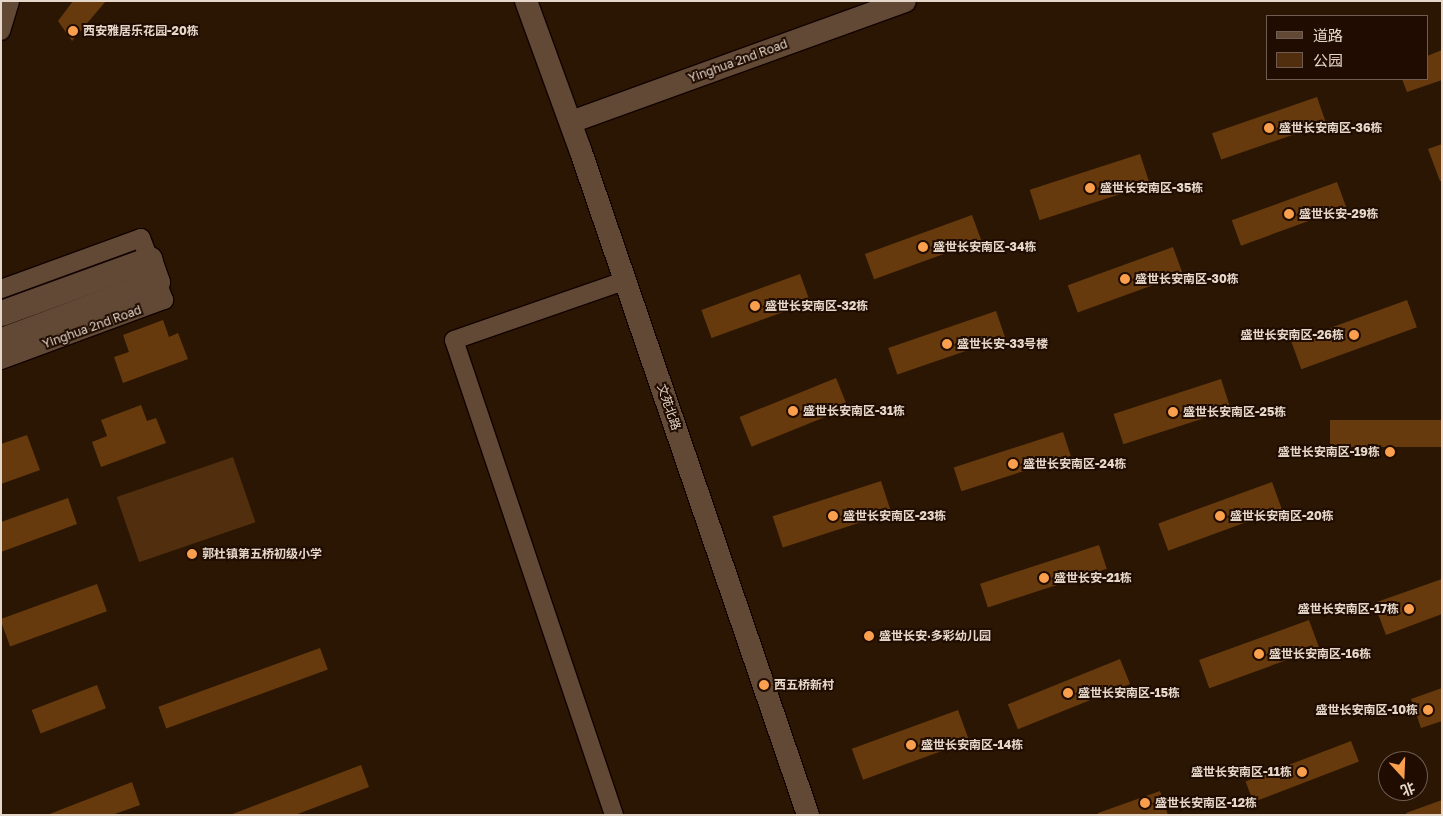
<!DOCTYPE html>
<meta charset="utf-8">
<style>
body{margin:0}
#map{position:relative;width:1443px;height:816px;overflow:hidden;background:#2a1603;font-family:"Golos Text","Noto Sans SC",sans-serif}
div>[style]{position:absolute}
.green>*{inset:0;background:#502e0e;transform-origin:0 0}
.building>*{inset:0;background:#663a0d;transform-origin:0 0}
.roads{filter:drop-shadow(1px 0 #120200) drop-shadow(-1px 0 #120200) drop-shadow(0 1px #120200) drop-shadow(0 -1px #120200)}
.minor>*{height:18px;margin:-9px;padding:0 9px;transform-origin:9px;border-radius:9px;background:#614935}
.tertiary>*{height:22px;margin:-11px;padding:0 11px;transform-origin:11px;border-radius:11px;background:#614935}
.secondary>*{height:25px;margin:-12.5px;padding:0 12.5px;transform-origin:12.5px;border-radius:12.5px;background:#614935}
.dots>*{width:14px;height:14px;translate:-50% -50%;box-sizing:border-box;border:2px solid #200c00;border-radius:50%}
span{translate:-50% -50%;white-space:nowrap;text-align:center;line-height:1.15;-webkit-text-stroke:4px #200c00;paint-order:stroke}
.poi-label{font-size:12px;color:#e6d7cb;font-weight:700}
.left{translate:0 -50%;text-align:left}
.right{translate:-100% -50%;text-align:right}
.street-label{font-size:12px;color:#e6d7cb}
.frame{position:absolute;inset:0;border:2px solid #e6d7cb;pointer-events:none}
.legend{position:absolute;left:1266px;top:15px;width:162px;height:65px;box-sizing:border-box;background:#200c00;border:1px solid #6f5d51;margin:0;padding:6px 9px;list-style:none;font-size:15px;color:#e6d7cb}
.legend li{display:flex;align-items:center;gap:10px;height:25px}
.legend b{width:25px;border:1px solid #6f5d51}
.north{position:absolute;left:1378px;top:751px;width:50px;height:50px;box-sizing:border-box;background:#200c00;border:1px solid #6f5d51;border-radius:50%;rotate:160deg;font-size:14px;font-weight:700;line-height:20px;text-align:center;color:#e6d7cb}
.north::after{content:'';display:block;margin:auto;width:18px;height:22px;background:#f99f4d;clip-path:polygon(50% 0,100% 100%,50% 72%,0 100%)}
</style>
<div id="map">
<div class="green">
<i style="left:233px;top:457px;width:69px;height:123px;rotate:71deg"></i>
</div>
<div class="building">
<i style="clip-path:polygon(73px 1px,106px 1px,72px 41px,58px 21px)"></i>
<i style="clip-path:polygon(1442px 50px,1442px 80px,1407px 92px,1402px 79px,1427px 79px,1427px 56px)"></i>
<i style="left:1317px;top:97px;width:28px;height:111px;rotate:71deg"></i>
<i style="clip-path:polygon(1442px 144px,1442px 181px,1440px 181px,1428px 149px)"></i>
<i style="left:1140px;top:154px;width:32px;height:116px;rotate:72deg"></i>
<i style="left:1337px;top:182px;width:27px;height:112px;rotate:70deg"></i>
<i style="left:972px;top:215px;width:27px;height:114px;rotate:70deg"></i>
<i style="left:1173px;top:247px;width:29px;height:112px;rotate:70deg"></i>
<i style="left:800px;top:274px;width:30px;height:105px;rotate:70deg"></i>
<i style="left:1407px;top:300px;width:29px;height:123px;rotate:70deg"></i>
<i style="left:996px;top:311px;width:28px;height:114px;rotate:71deg"></i>
<i style="clip-path:polygon(163px 320px,169px 337px,178px 333px,188px 359px,123px 383px,114px 357px,129px 352px,123px 335px)"></i>
<i style="left:836px;top:378px;width:32px;height:104px;rotate:68deg"></i>
<i style="left:1221px;top:379px;width:32px;height:113px;rotate:72deg"></i>
<i style="clip-path:polygon(141px 405px,147px 421px,156px 418px,166px 443px,101px 467px,92px 442px,107px 436px,101px 420px)"></i>
<i style="left:1442px;top:420px;width:27px;height:112px;rotate:90deg"></i>
<i style="left:1063px;top:432px;width:25px;height:115px;rotate:72deg"></i>
<i style="clip-path:polygon(27px 435px,40px 470px,1px 484px,1px 444px)"></i>
<i style="left:881px;top:481px;width:33px;height:114px;rotate:72deg"></i>
<i style="left:1272px;top:482px;width:29px;height:121px;rotate:70deg"></i>
<i style="clip-path:polygon(68px 498px,77px 524px,1px 552px,1px 522px)"></i>
<i style="left:1099px;top:545px;width:25px;height:125px;rotate:72deg"></i>
<i style="clip-path:polygon(1442px 579px,1442px 614px,1386px 635px,1374px 603px)"></i>
<i style="left:97px;top:584px;width:29px;height:103px;rotate:70deg"></i>
<i style="left:1309px;top:620px;width:30px;height:117px;rotate:70deg"></i>
<i style="left:320px;top:648px;width:23px;height:172px;rotate:70deg"></i>
<i style="left:1120px;top:659px;width:27px;height:121px;rotate:68deg"></i>
<i style="left:97px;top:685px;width:25px;height:70px;rotate:69deg"></i>
<i style="clip-path:polygon(1442px 688px,1442px 721px,1421px 728px,1411px 699px)"></i>
<i style="left:958px;top:710px;width:33px;height:113px;rotate:70deg"></i>
<i style="left:1351px;top:741px;width:22px;height:113px;rotate:69deg"></i>
<i style="clip-path:polygon(361px 765px,369px 787px,295px 815px,230px 815px)"></i>
<i style="clip-path:polygon(132px 782px,140px 805px,112px 815px,47px 815px)"></i>
<i style="clip-path:polygon(1160px 791px,1168px 815px,1098px 815px,1098px 813px)"></i>
<i style="clip-path:polygon(1442px 800px,1442px 815px,1407px 815px,1406px 813px)"></i>
</div>
<div class="roads">
<div class="minor">
<i style="left:1px;top:31px;width:31px;rotate:-73deg"></i>
<i style="left:1px;top:289px;width:149px;rotate:-20deg"></i>
<i style="left:141px;top:238px;width:22px;rotate:69deg"></i>
<i style="left:1px;top:360px;width:174px;rotate:-20.2deg"></i>
<i style="left:164px;top:300px;width:19px;rotate:-111deg"></i>
<i style="left:614px;top:815px;width:501px;rotate:-108.62deg"></i>
<i style="left:454px;top:340px;width:182px;rotate:-19.2deg"></i>
</div>
<div class="tertiary">
<i style="left:526px;top:1px;width:158px;rotate:70deg"></i>
<i style="left:580px;top:149px;width:704px;rotate:71.1deg"></i>
<i style="left:571px;top:122px;width:355px;rotate:-19.9deg"></i>
</div>
<div class="secondary">
<i style="left:1px;top:313px;width:158px;rotate:-20deg"></i>
<i style="left:149px;top:259px;width:24px;rotate:71deg"></i>
<i style="left:157px;top:282px;width:166px;rotate:159.6deg"></i>
</div>
</div>
<div class="dots">
<i style="left:73px;top:31px;background:#f99f4d"></i>
<i style="left:1269px;top:128px;background:#f99f4d"></i>
<i style="left:1090px;top:188px;background:#f99f4d"></i>
<i style="left:1289px;top:214px;background:#f99f4d"></i>
<i style="left:923px;top:247px;background:#f99f4d"></i>
<i style="left:1125px;top:279px;background:#f99f4d"></i>
<i style="left:755px;top:306px;background:#f99f4d"></i>
<i style="left:1354px;top:335px;background:#f99f4d"></i>
<i style="left:947px;top:344px;background:#f99f4d"></i>
<i style="left:793px;top:411px;background:#f99f4d"></i>
<i style="left:1173px;top:412px;background:#f99f4d"></i>
<i style="left:1390px;top:452px;background:#f99f4d"></i>
<i style="left:1013px;top:464px;background:#f99f4d"></i>
<i style="left:833px;top:516px;background:#f99f4d"></i>
<i style="left:1220px;top:516px;background:#f99f4d"></i>
<i style="left:192px;top:554px;background:#f99f4d"></i>
<i style="left:1044px;top:578px;background:#f99f4d"></i>
<i style="left:1409px;top:609px;background:#f99f4d"></i>
<i style="left:869px;top:636px;background:#f99f4d"></i>
<i style="left:1259px;top:654px;background:#f99f4d"></i>
<i style="left:764px;top:685px;background:#f99f4d"></i>
<i style="left:1068px;top:693px;background:#f99f4d"></i>
<i style="left:1428px;top:710px;background:#f99f4d"></i>
<i style="left:911px;top:745px;background:#f99f4d"></i>
<i style="left:1302px;top:772px;background:#f99f4d"></i>
<i style="left:1145px;top:803px;background:#f99f4d"></i>
</div>
<div class="poi-label">
<span class="left" style="left:83px;top:31px">西安雅居乐花园-20栋</span>
<span class="left" style="left:1279px;top:128px">盛世长安南区-36栋</span>
<span class="left" style="left:1100px;top:188px">盛世长安南区-35栋</span>
<span class="left" style="left:1299px;top:214px">盛世长安-29栋</span>
<span class="left" style="left:933px;top:247px">盛世长安南区-34栋</span>
<span class="left" style="left:1135px;top:279px">盛世长安南区-30栋</span>
<span class="left" style="left:765px;top:306px">盛世长安南区-32栋</span>
<span class="right" style="left:1344px;top:335px">盛世长安南区-26栋</span>
<span class="left" style="left:957px;top:344px">盛世长安-33号楼</span>
<span class="left" style="left:803px;top:411px">盛世长安南区-31栋</span>
<span class="left" style="left:1183px;top:412px">盛世长安南区-25栋</span>
<span class="right" style="left:1380px;top:452px">盛世长安南区-19栋</span>
<span class="left" style="left:1023px;top:464px">盛世长安南区-24栋</span>
<span class="left" style="left:843px;top:516px">盛世长安南区-23栋</span>
<span class="left" style="left:1230px;top:516px">盛世长安南区-20栋</span>
<span class="left" style="left:202px;top:554px">郭杜镇第五桥初级小学</span>
<span class="left" style="left:1054px;top:578px">盛世长安-21栋</span>
<span class="right" style="left:1399px;top:609px">盛世长安南区-17栋</span>
<span class="left" style="left:879px;top:636px">盛世长安·多彩幼儿园</span>
<span class="left" style="left:1269px;top:654px">盛世长安南区-16栋</span>
<span class="left" style="left:774px;top:685px">西五桥新村</span>
<span class="left" style="left:1078px;top:693px">盛世长安南区-15栋</span>
<span class="right" style="left:1418px;top:710px">盛世长安南区-10栋</span>
<span class="left" style="left:921px;top:745px">盛世长安南区-14栋</span>
<span class="right" style="left:1292px;top:772px">盛世长安南区-11栋</span>
<span class="left" style="left:1155px;top:803px">盛世长安南区-12栋</span>
</div>
<div class="street-label">
<span style="left:738px;top:61px;rotate:-20deg">Yinghua 2nd Road</span>
<span style="left:92px;top:327px;rotate:-20deg">Yinghua 2nd Road</span>
<span style="left:669px;top:407px;rotate:71deg">文苑北路</span>
</div>
<div class="frame"></div>
<ul class="legend">
<li><b style="height:6px;background:#614935"></b>道路</li>
<li><b style="height:14px;background:#502e0e"></b>公园</li>
</ul>
<div class="north">北</div>
</div>
